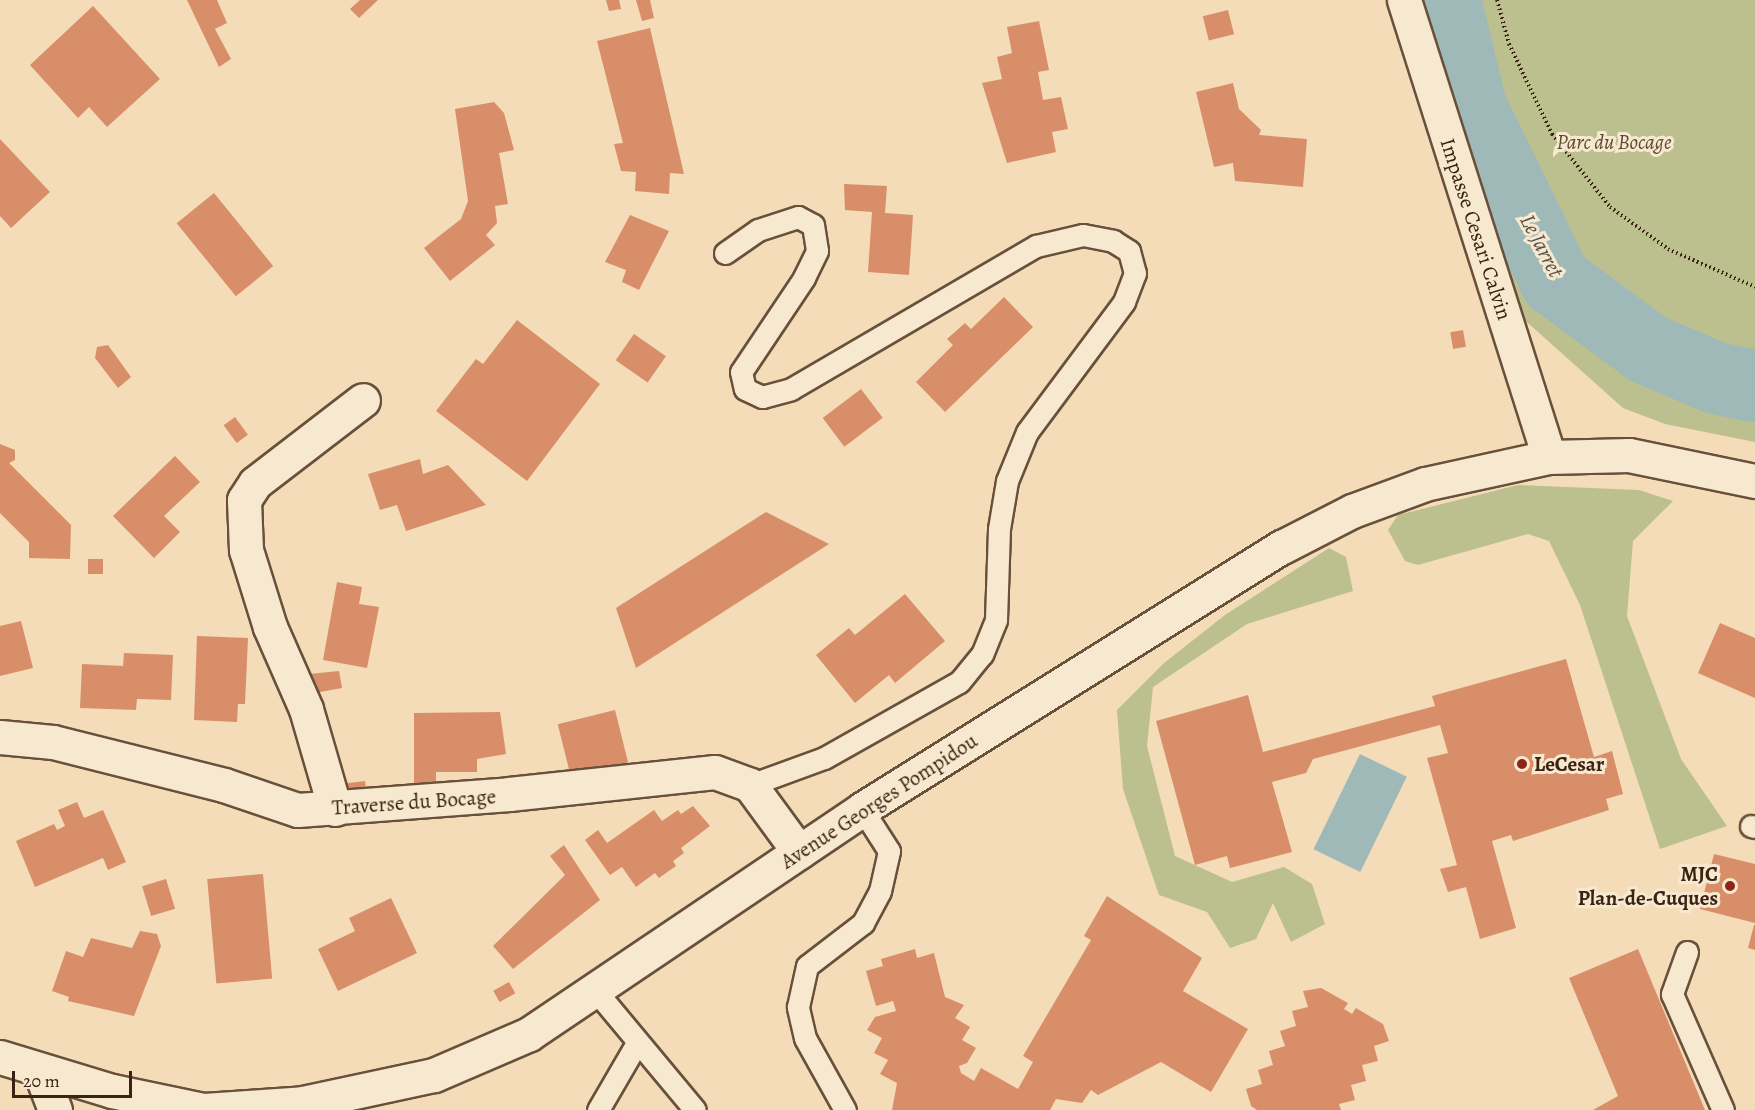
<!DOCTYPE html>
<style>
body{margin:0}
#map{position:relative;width:1755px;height:1110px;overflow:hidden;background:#f3dcb7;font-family:Alegreya,serif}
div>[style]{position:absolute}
.green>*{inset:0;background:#bbc08e}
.water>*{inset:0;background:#9fb9b8;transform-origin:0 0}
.river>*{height:72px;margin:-36px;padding:0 36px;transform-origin:36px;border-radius:36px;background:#9fb9b8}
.building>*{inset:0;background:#d88f69;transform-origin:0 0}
.path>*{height:4px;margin-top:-2px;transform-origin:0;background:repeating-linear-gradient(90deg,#3b2212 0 1.5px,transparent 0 4.5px)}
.roads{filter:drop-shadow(2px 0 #69503b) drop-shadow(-2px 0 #69503b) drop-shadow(0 2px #69503b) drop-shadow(0 -2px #69503b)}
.lane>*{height:21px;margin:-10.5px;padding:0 10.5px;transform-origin:10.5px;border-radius:10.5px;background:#f7e8d0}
.street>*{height:33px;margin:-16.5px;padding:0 16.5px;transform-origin:16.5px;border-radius:16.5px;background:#f7e8d0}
.dots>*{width:16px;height:16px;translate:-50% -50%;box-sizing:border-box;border:3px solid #f7e8d0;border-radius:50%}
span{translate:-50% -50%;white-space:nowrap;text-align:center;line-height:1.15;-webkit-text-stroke:6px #f7e8d0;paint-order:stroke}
.park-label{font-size:21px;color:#5b4a31;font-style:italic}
.street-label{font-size:21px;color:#3b2212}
.poi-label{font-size:21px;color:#3b2212;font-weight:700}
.left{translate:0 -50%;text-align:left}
.right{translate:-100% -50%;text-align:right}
.water-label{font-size:22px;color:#594f44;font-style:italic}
.scale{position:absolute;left:12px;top:1071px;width:120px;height:27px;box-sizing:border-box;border:3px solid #3b2212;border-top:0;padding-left:8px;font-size:18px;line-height:21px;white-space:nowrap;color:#3b2212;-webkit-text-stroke:4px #f7e8d0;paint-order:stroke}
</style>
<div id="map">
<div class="green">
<i style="clip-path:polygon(1416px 0,1755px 0,1755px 442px,1665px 424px,1623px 408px,1520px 316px)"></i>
<i style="clip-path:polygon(1518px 485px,1639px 490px,1673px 501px,1633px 541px,1627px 616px,1681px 759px,1727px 826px,1660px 849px,1580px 605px,1549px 541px,1528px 534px,1418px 565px,1405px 561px,1388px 530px,1398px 515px)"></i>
<i style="clip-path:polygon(1329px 548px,1346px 557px,1353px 591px,1247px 624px,1153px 687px,1147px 746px,1175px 856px,1232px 882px,1284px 867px,1312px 884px,1325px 924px,1291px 942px,1273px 903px,1256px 939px,1230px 948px,1207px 912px,1159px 895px,1123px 789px,1117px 710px,1164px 663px,1225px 615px)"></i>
</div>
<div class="water">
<i style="left:1360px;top:754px;width:52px;height:106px;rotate:26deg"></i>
</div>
<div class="river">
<i style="left:1445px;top:0;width:110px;rotate:76.3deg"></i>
<i style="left:1471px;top:107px;width:194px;rotate:64deg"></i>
<i style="left:1556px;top:281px;width:114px;rotate:36.5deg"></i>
<i style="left:1648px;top:349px;width:74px;rotate:23.1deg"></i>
<i style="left:1716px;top:378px;width:40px;rotate:12deg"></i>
</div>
<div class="building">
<i style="clip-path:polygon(187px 0,217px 0,227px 23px,215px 29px,231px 59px,219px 67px)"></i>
<i style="clip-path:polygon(360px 0,378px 0,359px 18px,350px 9px)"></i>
<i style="clip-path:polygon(606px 0,619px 0,621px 9px,609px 11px)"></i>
<i style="clip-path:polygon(636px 0,650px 0,654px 18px,642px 21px)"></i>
<i style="clip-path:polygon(93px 6px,160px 79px,107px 127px,89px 107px,78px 118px,30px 65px)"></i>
<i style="left:1228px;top:10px;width:25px;height:26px;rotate:76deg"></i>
<i style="clip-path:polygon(1039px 21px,1049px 70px,1038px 72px,1043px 100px,1061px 97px,1068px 129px,1052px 132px,1056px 152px,1007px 163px,982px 83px,1002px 79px,997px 57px,1012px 53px,1007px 27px)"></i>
<i style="clip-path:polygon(650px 28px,684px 174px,670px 173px,669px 194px,635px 191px,636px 172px,621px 171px,614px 144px,623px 143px,597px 41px)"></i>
<i style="clip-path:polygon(1233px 83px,1239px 109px,1261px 130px,1259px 135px,1307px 139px,1303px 187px,1235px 181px,1233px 163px,1214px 167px,1196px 92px)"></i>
<i style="clip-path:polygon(494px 102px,504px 113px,514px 150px,499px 153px,508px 204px,495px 206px,497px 223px,486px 235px,495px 245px,450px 281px,424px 248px,461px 219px,468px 201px,455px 109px)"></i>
<i style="clip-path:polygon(0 139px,50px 192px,11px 228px,0 216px)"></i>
<i style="clip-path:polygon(844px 184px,887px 186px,885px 213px,913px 215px,909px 275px,868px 272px,872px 212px,845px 210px)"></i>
<i style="left:214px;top:193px;width:94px;height:48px;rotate:51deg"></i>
<i style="clip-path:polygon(630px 215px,669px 231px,639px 290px,622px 282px,626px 270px,605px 262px)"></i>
<i style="clip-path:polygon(1004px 297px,1033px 327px,945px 412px,916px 382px,953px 345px,947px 339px,965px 323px,971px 329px)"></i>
<i style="clip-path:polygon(517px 320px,600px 384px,527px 481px,436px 411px,476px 359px,483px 364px)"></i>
<i style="left:1463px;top:330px;width:17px;height:13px;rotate:80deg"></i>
<i style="left:634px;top:334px;width:39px;height:32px;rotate:35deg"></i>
<i style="clip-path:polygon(108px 345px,131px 377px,118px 388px,95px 358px,97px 347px)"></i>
<i style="left:861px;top:389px;width:36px;height:48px;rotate:53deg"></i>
<i style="left:235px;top:417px;width:22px;height:14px;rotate:54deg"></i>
<i style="clip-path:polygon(0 444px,15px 450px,15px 460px,9px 463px,71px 525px,70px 559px,29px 558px,29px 542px,0 513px)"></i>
<i style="clip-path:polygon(175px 456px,200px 482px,164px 516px,180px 532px,154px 558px,113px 516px)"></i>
<i style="clip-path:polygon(420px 459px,423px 474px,448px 465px,486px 505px,406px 531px,397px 505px,380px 510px,368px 474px)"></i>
<i style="clip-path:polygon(766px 512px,829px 544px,636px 668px,616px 608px)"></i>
<i style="left:88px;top:559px;width:15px;height:15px"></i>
<i style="clip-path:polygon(337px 582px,362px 587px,359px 604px,379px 607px,367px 668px,323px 660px)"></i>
<i style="clip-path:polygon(905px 594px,945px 641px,895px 683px,889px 675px,855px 703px,816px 655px,849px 628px,855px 635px)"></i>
<i style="clip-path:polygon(21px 621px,33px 668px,0 676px,0 626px)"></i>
<i style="clip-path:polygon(1720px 623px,1755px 638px,1755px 698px,1698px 673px)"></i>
<i style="clip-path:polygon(197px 636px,248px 638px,245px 704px,238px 704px,237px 722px,194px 720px)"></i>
<i style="clip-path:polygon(124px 653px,173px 655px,171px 700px,137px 699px,136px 710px,80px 708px,82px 664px,123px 666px)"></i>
<i style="clip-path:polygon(1566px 659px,1594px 757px,1612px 751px,1623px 794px,1606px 799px,1609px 810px,1513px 841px,1511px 835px,1492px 841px,1516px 928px,1480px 939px,1466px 887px,1448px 892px,1440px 869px,1457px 865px,1427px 758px,1448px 753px,1440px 725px,1313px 759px,1306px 773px,1272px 782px,1292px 852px,1230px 868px,1227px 856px,1195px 865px,1156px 721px,1248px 695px,1263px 752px,1435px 706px,1432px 696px)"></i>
<i style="clip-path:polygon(339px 671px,342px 688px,315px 693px,309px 674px)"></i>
<i style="left:615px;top:710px;width:58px;height:59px;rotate:76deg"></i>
<i style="clip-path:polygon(500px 712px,506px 754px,477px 759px,477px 772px,436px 772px,436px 785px,414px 786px,414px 713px)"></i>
<i style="clip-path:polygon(365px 781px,367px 797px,355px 798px,341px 784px)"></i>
<i style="clip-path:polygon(77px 802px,84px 818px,103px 810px,126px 862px,108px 870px,103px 858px,35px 887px,16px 841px,54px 824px,57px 830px,65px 826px,58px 810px)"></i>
<i style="clip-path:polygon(693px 806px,710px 826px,681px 848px,684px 853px,673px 861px,676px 866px,659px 878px,655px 873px,636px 887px,622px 867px,610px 875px,585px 840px,598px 830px,607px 843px,654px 810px,662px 821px,678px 810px,681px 814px)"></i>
<i style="clip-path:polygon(564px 845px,600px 900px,513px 969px,493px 946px,565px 875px,550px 856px)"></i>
<i style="clip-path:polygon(1714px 854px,1755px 864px,1755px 923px,1700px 909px)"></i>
<i style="left:263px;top:874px;width:105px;height:56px;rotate:85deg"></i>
<i style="left:166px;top:879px;width:31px;height:25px;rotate:73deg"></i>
<i style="clip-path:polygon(1107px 896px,1202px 958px,1183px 991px,1248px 1029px,1211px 1092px,1161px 1062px,1098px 1095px,1091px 1090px,1082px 1103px,1056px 1099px,1050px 1110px,892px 1110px,897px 1083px,880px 1074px,888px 1060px,874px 1053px,882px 1038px,867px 1030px,875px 1017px,896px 1011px,893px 1001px,876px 1006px,866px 971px,883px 966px,881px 959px,915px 949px,917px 958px,934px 953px,945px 997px,964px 1005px,955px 1018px,970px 1027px,962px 1040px,976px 1048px,967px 1063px,959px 1066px,961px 1073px,974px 1081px,981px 1068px,1018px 1089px,1033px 1062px,1023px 1056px,1091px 940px,1084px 936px)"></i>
<i style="clip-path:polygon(391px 898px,417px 953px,338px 991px,318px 949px,355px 931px,349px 918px)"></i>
<i style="clip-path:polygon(1754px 925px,1755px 925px,1755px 950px,1748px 948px)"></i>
<i style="clip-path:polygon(140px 931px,157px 934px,161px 946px,134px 1016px,68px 1001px,69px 997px,52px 991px,66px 951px,83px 957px,91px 938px,132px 948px)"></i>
<i style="clip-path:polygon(1638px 949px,1705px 1110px,1593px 1110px,1618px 1096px,1569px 978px)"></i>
<i style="left:509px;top:982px;width:13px;height:18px;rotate:61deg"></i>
<i style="clip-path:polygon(1321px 988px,1348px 1003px,1344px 1009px,1352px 1014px,1356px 1008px,1383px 1024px,1389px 1041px,1374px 1046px,1378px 1061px,1362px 1065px,1366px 1081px,1351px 1085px,1355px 1100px,1339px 1104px,1341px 1110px,1257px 1110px,1251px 1106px,1246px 1089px,1262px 1084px,1258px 1070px,1273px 1065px,1269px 1051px,1285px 1046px,1280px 1031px,1296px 1026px,1292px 1011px,1308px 1007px,1303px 991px)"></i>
</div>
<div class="path">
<i style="left:1497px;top:0;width:46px;rotate:74.7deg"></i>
<i style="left:1509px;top:44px;width:100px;rotate:64.5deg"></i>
<i style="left:1552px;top:134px;width:93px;rotate:51.5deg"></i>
<i style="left:1610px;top:207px;width:72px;rotate:35.9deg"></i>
<i style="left:1668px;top:249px;width:95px;rotate:23.6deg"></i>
</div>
<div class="roads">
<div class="lane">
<i style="left:725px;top:253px;width:40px;rotate:-34.9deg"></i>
<i style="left:758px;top:230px;width:42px;rotate:-18deg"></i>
<i style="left:798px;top:217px;width:17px;rotate:28deg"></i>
<i style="left:813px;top:225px;width:26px;rotate:81deg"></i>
<i style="left:817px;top:251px;width:30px;rotate:116deg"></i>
<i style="left:804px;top:278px;width:113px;rotate:123.8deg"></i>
<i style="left:741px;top:372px;width:17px;rotate:77deg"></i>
<i style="left:745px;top:389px;width:19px;rotate:25deg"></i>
<i style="left:762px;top:397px;width:30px;rotate:-15deg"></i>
<i style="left:791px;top:389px;width:284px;rotate:-30.3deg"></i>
<i style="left:1036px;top:246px;width:48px;rotate:-13.2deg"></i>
<i style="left:1083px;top:235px;width:31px;rotate:11deg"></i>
<i style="left:1113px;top:241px;width:19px;rotate:32deg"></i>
<i style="left:1129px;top:251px;width:23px;rotate:75deg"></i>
<i style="left:1135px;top:273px;width:31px;rotate:111deg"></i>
<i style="left:1124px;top:302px;width:162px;rotate:126.7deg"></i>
<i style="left:1027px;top:432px;width:53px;rotate:112.2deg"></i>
<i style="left:1007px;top:481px;width:49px;rotate:99.5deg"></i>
<i style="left:999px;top:529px;width:91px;rotate:91.9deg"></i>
<i style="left:996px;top:620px;width:37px;rotate:112deg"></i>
<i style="left:982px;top:654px;width:36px;rotate:129deg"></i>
<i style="left:959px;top:682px;width:155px;rotate:150.6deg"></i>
<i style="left:824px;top:758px;width:79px;rotate:160deg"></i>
<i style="left:1751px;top:826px;width:4px;rotate:14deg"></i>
<i style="left:1687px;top:952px;width:45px;rotate:109.7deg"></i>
<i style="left:1672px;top:994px;width:127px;rotate:66.3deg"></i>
<i style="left:595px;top:990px;width:156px;rotate:50.2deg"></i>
<i style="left:598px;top:1110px;width:78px;rotate:-59.8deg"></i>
<i style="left:845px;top:1110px;width:82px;rotate:-119.1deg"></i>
<i style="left:805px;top:1038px;width:32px;rotate:-103deg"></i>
<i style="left:798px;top:1007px;width:42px;rotate:-77.6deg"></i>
<i style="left:807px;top:966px;width:71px;rotate:-37.5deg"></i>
<i style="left:863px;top:923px;width:36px;rotate:-62deg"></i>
<i style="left:880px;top:891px;width:41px;rotate:-77.3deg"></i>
<i style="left:889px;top:851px;width:50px;rotate:-122.7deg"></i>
</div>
<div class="street">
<i style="left:1404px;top:0;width:479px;rotate:72.4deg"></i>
<i style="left:0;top:737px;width:53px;rotate:5.4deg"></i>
<i style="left:53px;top:742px;width:176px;rotate:14.1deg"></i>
<i style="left:224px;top:785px;width:78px;rotate:18.7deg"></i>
<i style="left:298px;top:810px;width:212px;rotate:-4.3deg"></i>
<i style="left:509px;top:794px;width:207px;rotate:-6.1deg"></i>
<i style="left:715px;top:772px;width:37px;rotate:20deg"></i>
<i style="left:750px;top:785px;width:83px;rotate:53.8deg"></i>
<i style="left:335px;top:809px;width:104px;rotate:-106.2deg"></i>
<i style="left:306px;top:709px;width:90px;rotate:-113.7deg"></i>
<i style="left:270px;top:627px;width:81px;rotate:-107.3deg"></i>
<i style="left:246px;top:550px;width:50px;rotate:-92.3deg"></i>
<i style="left:244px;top:500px;width:20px;rotate:-57deg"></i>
<i style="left:255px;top:483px;width:136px;rotate:-37.5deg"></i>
<i style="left:0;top:1057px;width:117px;rotate:16.9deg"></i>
<i style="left:112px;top:1091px;width:94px;rotate:11.7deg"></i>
<i style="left:204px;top:1110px;width:99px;rotate:-4deg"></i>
<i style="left:303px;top:1103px;width:134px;rotate:-12.1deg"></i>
<i style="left:434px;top:1075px;width:103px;rotate:-23.3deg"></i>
<i style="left:529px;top:1034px;width:402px;rotate:-34deg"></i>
<i style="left:862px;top:809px;width:495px;rotate:-32deg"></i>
<i style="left:1282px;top:547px;width:79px;rotate:-27.2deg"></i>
<i style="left:1352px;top:511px;width:78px;rotate:-20.3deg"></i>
<i style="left:1425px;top:484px;width:127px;rotate:-12.3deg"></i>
<i style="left:1549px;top:457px;width:80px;rotate:-1.4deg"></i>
<i style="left:1629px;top:455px;width:129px;rotate:11.7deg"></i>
<i style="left:40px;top:1071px;width:42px;rotate:69deg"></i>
</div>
</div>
<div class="dots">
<i style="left:1522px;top:764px;background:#8f2418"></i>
<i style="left:1730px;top:886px;background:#8f2418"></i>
</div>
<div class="park-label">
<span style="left:1614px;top:142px">Parc du Bocage</span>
</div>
<div class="street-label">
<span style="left:1476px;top:229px;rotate:72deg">Impasse Cesari Calvin</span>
<span style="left:879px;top:801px;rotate:-33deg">Avenue Georges Pompidou</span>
<span style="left:414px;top:802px;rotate:-4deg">Traverse du Bocage</span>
</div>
<div class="poi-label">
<span class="left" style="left:1534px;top:764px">LeCesar</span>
<span class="right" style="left:1718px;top:886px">MJC<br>Plan-de-Cuques</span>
</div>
<div class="water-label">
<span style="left:1541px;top:246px;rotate:62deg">Le Jarret</span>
</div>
<div class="scale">20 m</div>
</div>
